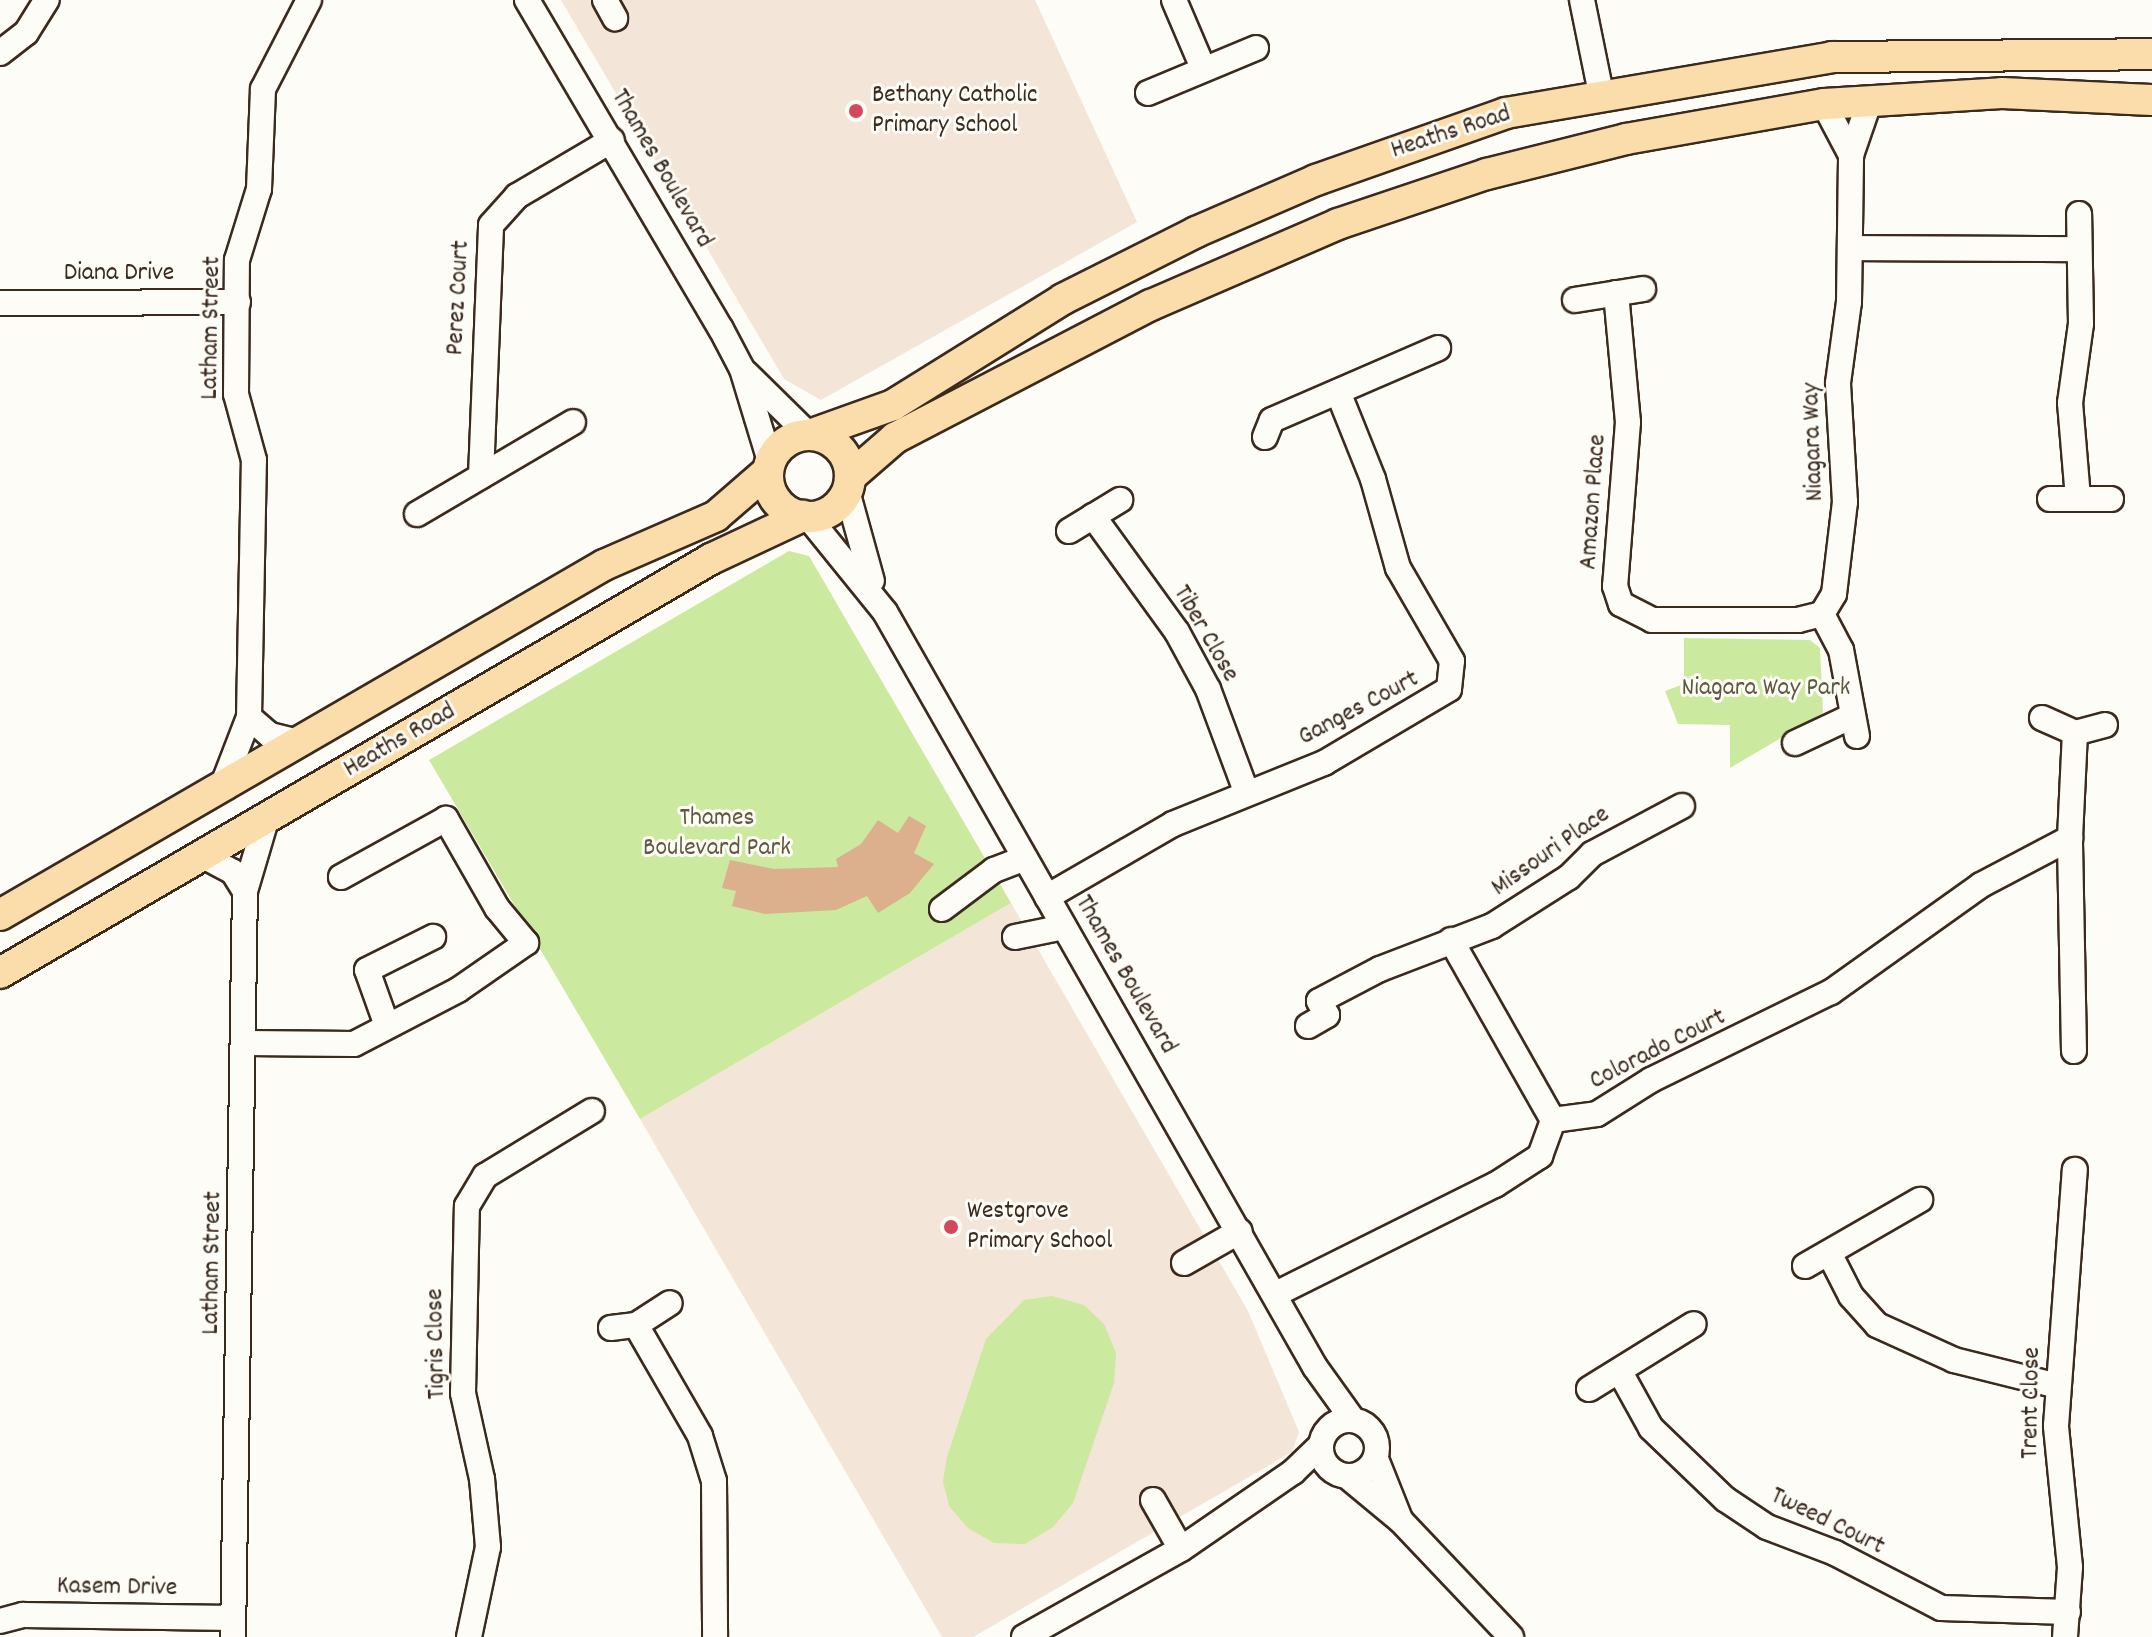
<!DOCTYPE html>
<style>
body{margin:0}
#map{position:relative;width:2152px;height:1637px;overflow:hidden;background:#fdfcf7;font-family:Dekko,sans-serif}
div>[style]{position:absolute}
.built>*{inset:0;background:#f3e5d7}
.green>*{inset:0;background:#cce9a0}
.building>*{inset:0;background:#dcb08c}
.roads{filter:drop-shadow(2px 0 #3b2a1e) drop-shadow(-2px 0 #3b2a1e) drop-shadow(0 2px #3b2a1e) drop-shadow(0 -2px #3b2a1e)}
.minor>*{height:24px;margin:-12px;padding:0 12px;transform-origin:12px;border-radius:12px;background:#fdfcf7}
.minor>.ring{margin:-12px;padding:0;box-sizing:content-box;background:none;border:24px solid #fdfcf7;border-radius:50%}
.major>*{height:30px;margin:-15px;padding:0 15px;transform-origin:15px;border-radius:15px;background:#fbddab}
.major>.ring{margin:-15px;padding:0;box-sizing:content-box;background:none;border:30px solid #fbddab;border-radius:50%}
.dots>*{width:22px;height:22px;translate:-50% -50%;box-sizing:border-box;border:4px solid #fdfcf7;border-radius:50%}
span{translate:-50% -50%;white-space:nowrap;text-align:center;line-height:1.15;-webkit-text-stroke:6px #fdfcf7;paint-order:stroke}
.poi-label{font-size:26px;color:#3b2a1e}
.left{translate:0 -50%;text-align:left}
.street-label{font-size:26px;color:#3b2a1e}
.park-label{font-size:26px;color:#5f5a3e}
</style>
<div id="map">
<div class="built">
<i style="clip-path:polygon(561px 0,1035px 0,1137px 222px,821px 400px,784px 379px)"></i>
<i style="clip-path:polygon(1011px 903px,1248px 1311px,1299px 1432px,1292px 1452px,973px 1637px,942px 1637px,640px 1119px)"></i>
</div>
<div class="green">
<i style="clip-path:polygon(789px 551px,809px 556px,1011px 903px,640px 1119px,429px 760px)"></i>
<i style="clip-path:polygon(1684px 638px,1810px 640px,1820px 648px,1823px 713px,1730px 768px,1730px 725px,1678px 724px,1665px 691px,1684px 684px)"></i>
<i style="clip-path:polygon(1052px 1296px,1084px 1305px,1104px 1324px,1116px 1353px,1114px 1383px,1073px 1503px,1053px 1527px,1025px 1544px,994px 1543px,968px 1528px,949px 1506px,943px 1481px,947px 1457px,986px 1339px,1024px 1300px)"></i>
</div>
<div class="building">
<i style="clip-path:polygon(909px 816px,926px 826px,914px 853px,934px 864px,910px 893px,878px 913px,867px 896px,836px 910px,765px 914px,732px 906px,736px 891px,722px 888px,730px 860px,774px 869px,838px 867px,836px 859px,861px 844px,878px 820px,898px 833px)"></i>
</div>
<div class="roads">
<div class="minor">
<i style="left:527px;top:0;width:382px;rotate:59.5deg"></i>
<i style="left:721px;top:329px;width:45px;rotate:62.3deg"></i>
<i style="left:742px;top:369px;width:96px;rotate:73.1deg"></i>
<i style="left:605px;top:0;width:21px;rotate:61deg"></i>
<i style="left:1174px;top:0;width:74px;rotate:66.9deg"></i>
<i style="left:1582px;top:0;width:95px;rotate:78.5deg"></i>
<i style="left:0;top:53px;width:33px;rotate:-38deg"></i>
<i style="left:26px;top:33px;width:39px;rotate:-58deg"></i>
<i style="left:1148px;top:93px;width:117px;rotate:-22.6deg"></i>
<i style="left:1824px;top:104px;width:58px;rotate:62.1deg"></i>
<i style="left:1850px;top:248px;width:228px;rotate:0.3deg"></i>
<i style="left:1616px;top:293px;width:130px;rotate:84.7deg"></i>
<i style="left:1628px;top:422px;width:165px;rotate:94.5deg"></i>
<i style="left:1615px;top:586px;width:19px;rotate:72deg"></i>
<i style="left:1621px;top:604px;width:35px;rotate:27deg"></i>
<i style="left:1652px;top:620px;width:146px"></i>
<i style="left:1798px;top:620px;width:25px;rotate:-14deg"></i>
<i style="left:1575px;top:300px;width:69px;rotate:-9.2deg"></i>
<i style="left:0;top:303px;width:238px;rotate:-0.2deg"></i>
<i style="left:746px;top:373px;width:87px;rotate:44.5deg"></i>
<i style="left:1265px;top:437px;width:18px;rotate:-68deg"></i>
<i style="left:1272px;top:420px;width:181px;rotate:-23.4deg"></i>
<i style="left:481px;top:476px;width:251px;rotate:-87.7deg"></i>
<i style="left:491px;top:225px;width:39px;rotate:-48deg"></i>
<i style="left:517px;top:196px;width:110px;rotate:-30.5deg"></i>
<i style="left:847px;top:491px;width:93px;rotate:74.5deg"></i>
<i style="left:2078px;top:498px;width:95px;rotate:-94.8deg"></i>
<i style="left:2070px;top:403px;width:80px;rotate:-82.1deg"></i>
<i style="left:2081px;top:324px;width:110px;rotate:-91deg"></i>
<i style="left:2050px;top:499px;width:61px"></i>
<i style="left:417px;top:514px;width:181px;rotate:-30.5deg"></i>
<i style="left:1093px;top:516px;width:143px;rotate:54.1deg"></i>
<i style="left:1177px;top:632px;width:65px;rotate:61.5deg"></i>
<i style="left:1208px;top:689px;width:109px;rotate:69.6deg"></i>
<i style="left:808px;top:517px;width:122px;rotate:51deg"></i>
<i style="left:885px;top:612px;width:869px;rotate:60.34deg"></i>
<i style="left:1315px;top:1367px;width:65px;rotate:54.4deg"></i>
<i style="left:1069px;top:531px;width:60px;rotate:-31.3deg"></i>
<i style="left:249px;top:717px;width:28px;rotate:41deg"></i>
<i style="left:270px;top:735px;width:32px;rotate:14deg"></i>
<i style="left:2042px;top:718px;width:36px;rotate:24deg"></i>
<i style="left:2075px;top:733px;width:31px;rotate:-15deg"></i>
<i style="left:1857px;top:736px;width:87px;rotate:-100.5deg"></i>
<i style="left:1841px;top:650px;width:41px;rotate:-117.8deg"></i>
<i style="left:1822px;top:614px;width:23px;rotate:-59deg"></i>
<i style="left:1834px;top:594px;width:93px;rotate:-83.2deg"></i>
<i style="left:1845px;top:502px;width:119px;rotate:-93.4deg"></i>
<i style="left:1838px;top:383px;width:82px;rotate:-82.3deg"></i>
<i style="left:1849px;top:302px;width:147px;rotate:-89.2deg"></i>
<i style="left:1851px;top:155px;width:58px;rotate:-70.9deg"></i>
<i style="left:1795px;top:743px;width:61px;rotate:-25.3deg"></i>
<i style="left:222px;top:787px;width:75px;rotate:-68.9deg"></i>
<i style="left:249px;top:717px;width:257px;rotate:-88.9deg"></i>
<i style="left:254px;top:460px;width:68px;rotate:-105.3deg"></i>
<i style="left:236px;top:394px;width:134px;rotate:-89.6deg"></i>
<i style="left:237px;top:260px;width:74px;rotate:-72.8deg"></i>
<i style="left:259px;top:189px;width:100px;rotate:-87.7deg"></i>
<i style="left:263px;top:89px;width:100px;rotate:-62.7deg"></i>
<i style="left:203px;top:856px;width:34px;rotate:28deg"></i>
<i style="left:233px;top:872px;width:22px;rotate:58deg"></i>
<i style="left:1047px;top:897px;width:146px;rotate:-30.1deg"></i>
<i style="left:1173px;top:824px;width:163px;rotate:-22deg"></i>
<i style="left:1324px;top:763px;width:145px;rotate:-30.6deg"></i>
<i style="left:1449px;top:689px;width:28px;rotate:-84deg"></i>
<i style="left:1452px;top:661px;width:108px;rotate:-120.1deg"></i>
<i style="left:1398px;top:568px;width:92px;rotate:-105.7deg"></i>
<i style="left:1373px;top:479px;width:94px;rotate:-111.9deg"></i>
<i style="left:942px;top:909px;width:65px;rotate:-36.9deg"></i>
<i style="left:994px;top:870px;width:33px;rotate:-21deg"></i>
<i style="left:1015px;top:937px;width:50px;rotate:-11.5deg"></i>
<i style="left:1451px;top:940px;width:207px;rotate:60.5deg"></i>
<i style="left:386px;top:1023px;width:56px;rotate:-109.7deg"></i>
<i style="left:367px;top:970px;width:74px;rotate:-26.6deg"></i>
<i style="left:1308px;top:1026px;width:22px;rotate:-30deg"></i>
<i style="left:1327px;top:1015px;width:16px;rotate:-120deg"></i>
<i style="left:1319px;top:1001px;width:69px;rotate:-27.7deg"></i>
<i style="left:1380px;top:969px;width:120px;rotate:-21deg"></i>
<i style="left:1492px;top:926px;width:91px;rotate:-32.5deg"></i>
<i style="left:1569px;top:877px;width:33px;rotate:-45deg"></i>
<i style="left:1592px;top:854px;width:102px;rotate:-28.1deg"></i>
<i style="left:246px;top:1043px;width:108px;rotate:0.5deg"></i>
<i style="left:354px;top:1044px;width:117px;rotate:-27.4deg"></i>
<i style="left:458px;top:990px;width:83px;rotate:-34.7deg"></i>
<i style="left:526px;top:943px;width:45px;rotate:-129.6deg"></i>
<i style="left:497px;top:908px;width:103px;rotate:-119.8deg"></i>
<i style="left:446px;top:819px;width:120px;rotate:151.1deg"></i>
<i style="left:2074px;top:1051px;width:213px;rotate:-91.1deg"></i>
<i style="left:2070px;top:838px;width:105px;rotate:-87.3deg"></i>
<i style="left:1829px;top:1253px;width:48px;rotate:62.9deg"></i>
<i style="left:1851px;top:1296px;width:39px;rotate:48deg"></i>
<i style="left:1877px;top:1325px;width:85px;rotate:24.4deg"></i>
<i style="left:1954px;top:1360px;width:107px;rotate:14deg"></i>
<i style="left:1184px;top:1263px;width:64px;rotate:-29.7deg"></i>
<i style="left:1805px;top:1266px;width:133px;rotate:-29.9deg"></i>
<i style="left:1276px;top:1294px;width:245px;rotate:-26.5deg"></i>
<i style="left:1495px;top:1185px;width:54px;rotate:-32.8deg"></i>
<i style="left:1540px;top:1156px;width:38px;rotate:-70deg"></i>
<i style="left:1553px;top:1120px;width:44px;rotate:-7.8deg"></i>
<i style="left:1597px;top:1114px;width:64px;rotate:-32.2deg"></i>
<i style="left:1651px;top:1080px;width:200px;rotate:-26.1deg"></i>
<i style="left:1831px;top:992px;width:184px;rotate:-35.5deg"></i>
<i style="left:1981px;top:885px;width:101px;rotate:-27.8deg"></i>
<i style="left:636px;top:1325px;width:128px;rotate:60deg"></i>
<i style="left:700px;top:1436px;width:47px;rotate:72.7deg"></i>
<i style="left:714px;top:1481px;width:156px;rotate:89.6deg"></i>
<i style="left:611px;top:1328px;width:25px;rotate:-7deg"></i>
<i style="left:636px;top:1325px;width:40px;rotate:-32.9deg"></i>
<i style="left:1620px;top:1372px;width:64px;rotate:61deg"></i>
<i style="left:1651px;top:1428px;width:103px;rotate:43.8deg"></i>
<i style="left:1725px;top:1499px;width:50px;rotate:33.7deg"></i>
<i style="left:1767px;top:1527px;width:73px;rotate:20.9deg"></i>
<i style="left:1835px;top:1553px;width:119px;rotate:27.4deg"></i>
<i style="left:1941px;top:1608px;width:127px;rotate:1.8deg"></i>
<i style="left:1589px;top:1389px;width:123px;rotate:-31.8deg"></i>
<i class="ring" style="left:1321px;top:1420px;width:32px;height:32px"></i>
<i style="left:1376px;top:1459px;width:65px;rotate:68.2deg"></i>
<i style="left:1348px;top:1477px;width:69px;rotate:39.7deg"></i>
<i style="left:1401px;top:1521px;width:160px;rotate:46.5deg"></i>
<i style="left:1153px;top:1500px;width:56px;rotate:60.3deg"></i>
<i style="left:0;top:1621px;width:24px;rotate:-15deg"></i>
<i style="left:23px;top:1615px;width:210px;rotate:0.8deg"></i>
<i style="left:233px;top:1637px;width:746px;rotate:-89.08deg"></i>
<i style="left:245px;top:891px;width:74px;rotate:-73.5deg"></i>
<i style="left:469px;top:1637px;width:92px;rotate:-78.1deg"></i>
<i style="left:488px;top:1547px;width:68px;rotate:-95deg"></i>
<i style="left:482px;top:1479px;width:88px;rotate:-102.5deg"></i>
<i style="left:463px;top:1393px;width:187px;rotate:-88.8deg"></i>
<i style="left:467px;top:1206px;width:35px;rotate:-59deg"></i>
<i style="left:485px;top:1176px;width:125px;rotate:-31.3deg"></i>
<i style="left:1024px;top:1637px;width:180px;rotate:-29.3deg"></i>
<i style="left:1181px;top:1549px;width:136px;rotate:-34.5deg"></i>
<i style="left:1293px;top:1472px;width:39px;rotate:-44deg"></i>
<i style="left:2065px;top:1637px;width:70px;rotate:-85.9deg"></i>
<i style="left:2070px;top:1567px;width:142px;rotate:-95.7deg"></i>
<i style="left:2056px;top:1426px;width:257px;rotate:-85.8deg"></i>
</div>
<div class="major">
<i style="left:812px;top:434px;width:86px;rotate:-19.7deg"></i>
<i style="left:893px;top:405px;width:200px;rotate:-31.9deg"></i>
<i style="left:1063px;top:299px;width:149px;rotate:-26.7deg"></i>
<i style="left:1196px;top:232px;width:131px;rotate:-23.4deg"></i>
<i style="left:1316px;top:180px;width:201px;rotate:-19.4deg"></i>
<i style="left:1506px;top:113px;width:331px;rotate:-9.7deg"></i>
<i style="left:1832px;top:57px;width:320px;rotate:-0.5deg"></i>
<i class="ring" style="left:768px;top:435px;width:52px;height:52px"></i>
<i style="left:850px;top:477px;width:60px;rotate:-40.9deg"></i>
<i style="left:895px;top:438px;width:288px;rotate:-27.5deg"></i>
<i style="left:1151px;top:305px;width:204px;rotate:-23.4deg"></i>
<i style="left:1338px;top:224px;width:157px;rotate:-18.6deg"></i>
<i style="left:1487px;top:174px;width:143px;rotate:-14.1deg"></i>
<i style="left:1626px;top:139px;width:201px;rotate:-10deg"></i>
<i style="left:1824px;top:104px;width:178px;rotate:-3.5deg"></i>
<i style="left:2002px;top:93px;width:150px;rotate:2.7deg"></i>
<i style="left:0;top:915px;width:698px;rotate:-30.09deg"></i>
<i style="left:604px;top:565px;width:122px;rotate:-23.6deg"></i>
<i style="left:716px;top:516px;width:69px;rotate:-40.9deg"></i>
<i style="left:0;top:973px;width:823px;rotate:-30.21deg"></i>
<i style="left:711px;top:559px;width:102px;rotate:-25.1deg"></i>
</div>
</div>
<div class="dots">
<i style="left:856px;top:111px;background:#d1495b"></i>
<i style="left:951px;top:1227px;background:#d1495b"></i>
</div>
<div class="poi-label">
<span class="left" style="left:872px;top:111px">Bethany Catholic<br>Primary School</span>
<span class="left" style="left:967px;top:1227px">Westgrove<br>Primary School</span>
</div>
<div class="street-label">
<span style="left:1451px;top:133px;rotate:-18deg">Heaths Road</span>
<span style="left:661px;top:169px;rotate:60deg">Thames Boulevard</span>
<span style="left:119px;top:274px">Diana Drive</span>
<span style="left:459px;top:298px;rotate:-87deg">Perez Court</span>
<span style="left:212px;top:328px;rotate:-89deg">Latham Street</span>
<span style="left:1814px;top:442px;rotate:-92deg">Niagara Way</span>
<span style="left:1594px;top:502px;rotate:-86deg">Amazon Place</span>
<span style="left:1205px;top:634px;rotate:60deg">Tiber Close</span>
<span style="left:1359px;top:709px;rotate:-28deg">Ganges Court</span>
<span style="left:400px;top:741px;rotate:-30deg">Heaths Road</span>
<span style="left:1551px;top:852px;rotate:-35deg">Missouri Place</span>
<span style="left:1125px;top:975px;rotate:60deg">Thames Boulevard</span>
<span style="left:1658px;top:1050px;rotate:-27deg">Colorado Court</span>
<span style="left:213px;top:1263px;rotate:-89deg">Latham Street</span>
<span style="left:437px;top:1344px;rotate:-91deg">Tigris Close</span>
<span style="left:2032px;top:1403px;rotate:-89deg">Trent Close</span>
<span style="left:1827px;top:1522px;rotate:26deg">Tweed Court</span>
<span style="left:117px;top:1588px;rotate:1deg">Kasem Drive</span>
</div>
<div class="park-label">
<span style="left:1766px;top:689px">Niagara Way Park</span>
<span style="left:717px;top:834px">Thames<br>Boulevard Park</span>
</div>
</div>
